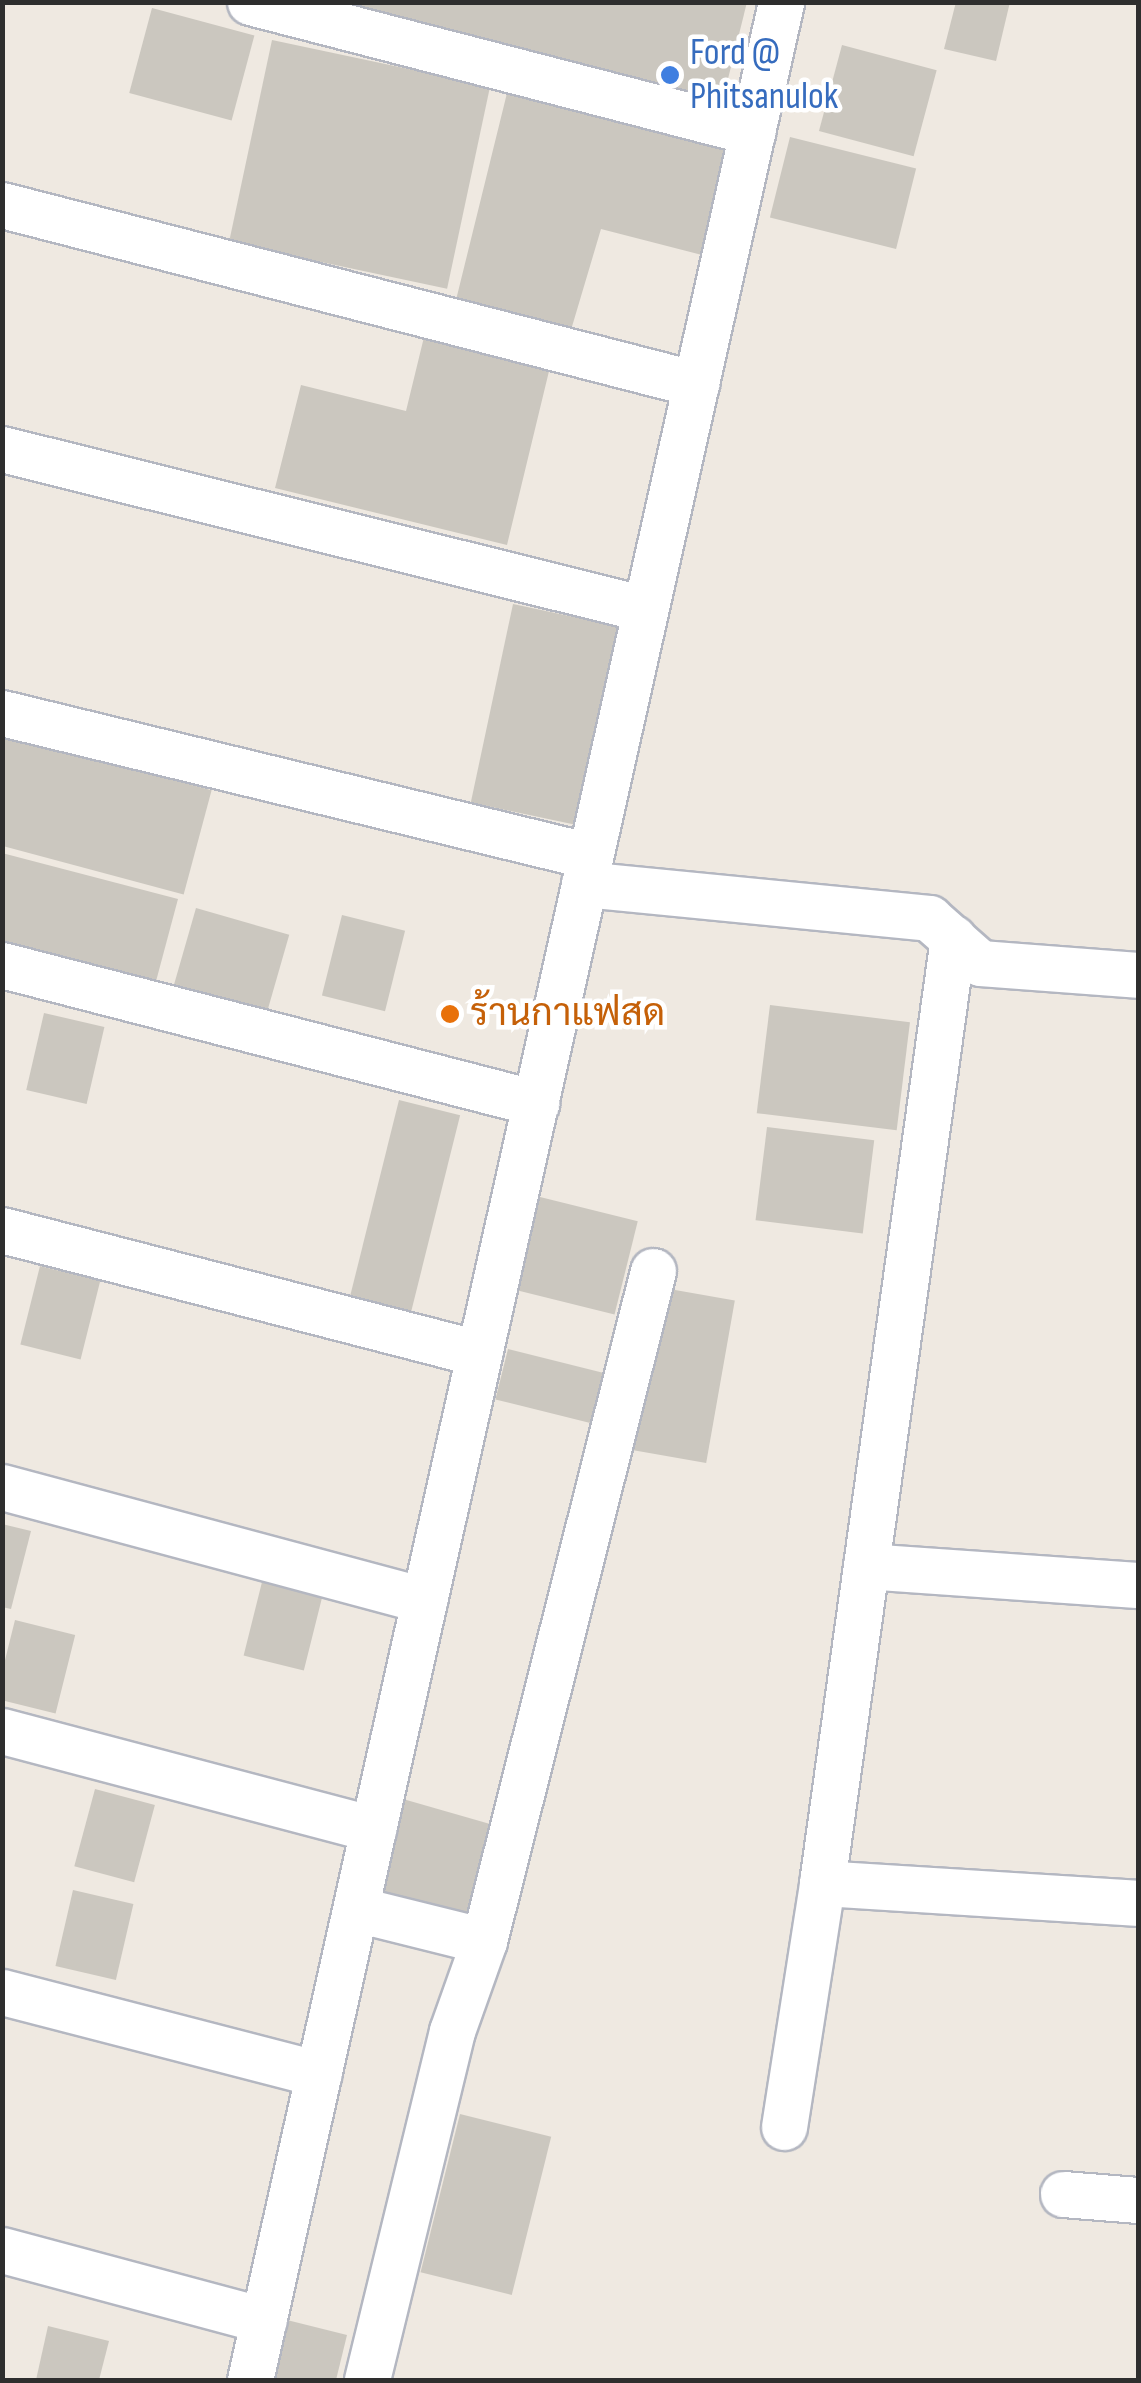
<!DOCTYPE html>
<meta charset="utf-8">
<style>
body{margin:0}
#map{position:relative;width:1141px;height:2383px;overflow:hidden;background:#efe9e1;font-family:"Sofia Sans Condensed",Sarabun,sans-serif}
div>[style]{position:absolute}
.building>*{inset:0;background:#cbc7bf;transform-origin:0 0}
.roads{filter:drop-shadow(2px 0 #b4b7c1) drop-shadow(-2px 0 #b4b7c1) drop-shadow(0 2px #b4b7c1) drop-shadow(0 -2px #b4b7c1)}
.minor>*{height:45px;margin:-22.5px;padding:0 22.5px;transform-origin:22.5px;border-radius:22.5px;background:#fff}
.dots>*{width:28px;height:28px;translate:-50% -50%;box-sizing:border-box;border:5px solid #fff;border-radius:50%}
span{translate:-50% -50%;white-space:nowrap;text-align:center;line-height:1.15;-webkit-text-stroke:9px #fff;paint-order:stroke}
.shop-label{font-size:38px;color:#366cbe}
.left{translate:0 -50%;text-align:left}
.food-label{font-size:38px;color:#c56008}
.frame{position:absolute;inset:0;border:5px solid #2e2e2e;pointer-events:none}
</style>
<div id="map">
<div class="building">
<i style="clip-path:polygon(327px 2px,747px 2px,722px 103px)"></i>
<i style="clip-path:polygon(956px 2px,1010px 2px,996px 61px,944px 49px)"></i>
<i style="left:152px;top:8px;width:106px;height:88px;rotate:15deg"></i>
<i style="left:272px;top:40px;width:223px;height:207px;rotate:12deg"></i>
<i style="left:842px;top:45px;width:98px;height:89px;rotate:15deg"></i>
<i style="clip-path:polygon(508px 89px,729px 145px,702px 255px,601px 229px,571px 330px,456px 300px)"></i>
<i style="left:790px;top:137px;width:130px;height:83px;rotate:14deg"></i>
<i style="clip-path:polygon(424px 337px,550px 367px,507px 545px,275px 488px,301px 385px,406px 411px)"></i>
<i style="left:513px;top:604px;width:107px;height:203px;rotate:12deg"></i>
<i style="left:2px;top:734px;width:217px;height:108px;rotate:15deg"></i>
<i style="clip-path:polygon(2px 853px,178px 899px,155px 985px,2px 946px)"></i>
<i style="left:196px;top:908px;width:97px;height:82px;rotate:16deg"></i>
<i style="left:342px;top:915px;width:65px;height:83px;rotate:14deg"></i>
<i style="left:770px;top:1005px;width:141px;height:109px;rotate:7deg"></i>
<i style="left:44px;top:1013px;width:62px;height:79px;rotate:13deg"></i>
<i style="left:399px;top:1100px;width:63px;height:203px;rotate:14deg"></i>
<i style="left:767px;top:1127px;width:108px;height:94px;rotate:7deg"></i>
<i style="left:532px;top:1195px;width:109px;height:96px;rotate:14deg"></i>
<i style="left:40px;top:1266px;width:62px;height:81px;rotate:14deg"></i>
<i style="left:658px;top:1287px;width:78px;height:165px;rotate:10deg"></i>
<i style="left:508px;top:1349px;width:106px;height:52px;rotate:14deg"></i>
<i style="clip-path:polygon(2px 1524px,31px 1531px,11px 1609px,2px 1607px)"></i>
<i style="left:263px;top:1578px;width:62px;height:80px;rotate:14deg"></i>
<i style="left:15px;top:1620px;width:62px;height:81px;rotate:14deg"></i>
<i style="left:95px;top:1789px;width:62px;height:80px;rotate:15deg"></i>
<i style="left:403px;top:1799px;width:96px;height:100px;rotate:16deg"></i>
<i style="left:73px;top:1890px;width:62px;height:78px;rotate:13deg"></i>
<i style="left:460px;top:2114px;width:94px;height:163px;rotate:14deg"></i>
<i style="clip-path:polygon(287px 2320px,347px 2335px,336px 2380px,272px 2380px)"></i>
<i style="clip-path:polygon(48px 2326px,109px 2341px,99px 2380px,36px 2380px)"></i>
</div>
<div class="roads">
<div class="minor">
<i style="left:250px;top:2px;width:519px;rotate:14.52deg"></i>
<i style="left:2px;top:205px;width:717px;rotate:14.46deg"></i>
<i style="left:2px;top:449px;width:663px;rotate:13.97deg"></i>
<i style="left:2px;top:713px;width:605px;rotate:13.67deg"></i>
<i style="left:584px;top:884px;width:347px;rotate:5.6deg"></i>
<i style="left:929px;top:918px;width:68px;rotate:41.4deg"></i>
<i style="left:980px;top:963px;width:158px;rotate:4.3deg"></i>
<i style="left:953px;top:938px;width:954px;rotate:97.89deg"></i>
<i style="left:822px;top:1883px;width:317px;rotate:3.6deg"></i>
<i style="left:2px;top:965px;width:552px;rotate:14.49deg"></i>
<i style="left:2px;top:1230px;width:493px;rotate:14.5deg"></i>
<i style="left:2px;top:1487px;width:437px;rotate:15deg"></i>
<i style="left:866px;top:1566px;width:273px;rotate:4deg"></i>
<i style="left:2px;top:1731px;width:384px;rotate:14.8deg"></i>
<i style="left:356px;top:1909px;width:132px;rotate:14deg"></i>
<i style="left:484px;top:1941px;width:96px;rotate:109.6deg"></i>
<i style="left:452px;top:2031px;width:359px;rotate:103.7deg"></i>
<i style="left:484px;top:1941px;width:691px;rotate:-75.84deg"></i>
<i style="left:2px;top:1992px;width:327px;rotate:14.5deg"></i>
<i style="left:784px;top:2127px;width:247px;rotate:-81.1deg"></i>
<i style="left:1063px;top:2194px;width:75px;rotate:4.6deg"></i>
<i style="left:2px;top:2250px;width:271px;rotate:15deg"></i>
<i style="left:250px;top:2380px;width:2437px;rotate:-77.41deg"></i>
</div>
</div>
<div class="dots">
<i style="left:670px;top:75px;background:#3f7fe0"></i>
<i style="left:450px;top:1014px;background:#e8710a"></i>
</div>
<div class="shop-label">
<span class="left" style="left:690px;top:75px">Ford @<br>Phitsanulok</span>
</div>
<div class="food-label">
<span class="left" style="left:470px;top:1014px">ร้านกาแฟสด</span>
</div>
<div class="frame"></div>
</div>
